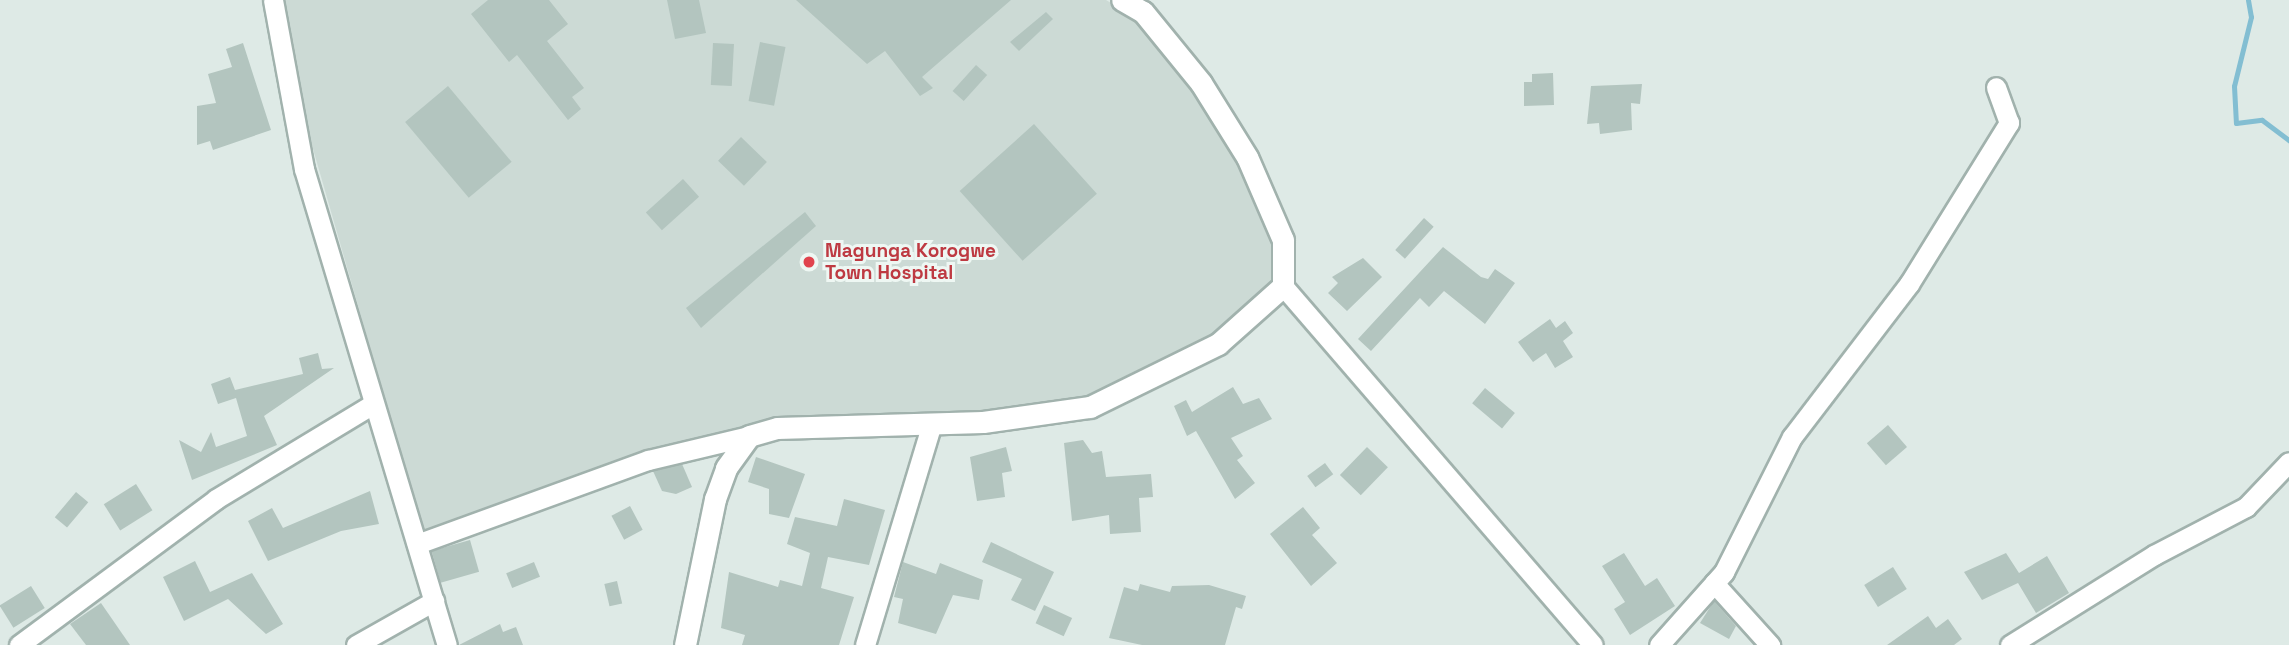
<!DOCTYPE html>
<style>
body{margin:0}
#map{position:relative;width:2289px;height:645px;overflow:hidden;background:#deeae6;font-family:"Space Grotesk",sans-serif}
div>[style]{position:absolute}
.built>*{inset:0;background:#ccdad5}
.stream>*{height:5px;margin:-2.5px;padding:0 2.5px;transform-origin:2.5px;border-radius:2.5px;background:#83bed2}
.building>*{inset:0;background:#b3c5bf;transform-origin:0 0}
.roads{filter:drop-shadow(2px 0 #a1b2ad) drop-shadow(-2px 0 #a1b2ad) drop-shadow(0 2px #a1b2ad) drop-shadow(0 -2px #a1b2ad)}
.minor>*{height:19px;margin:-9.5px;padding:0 9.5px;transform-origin:9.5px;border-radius:9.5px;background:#fff}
.tertiary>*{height:21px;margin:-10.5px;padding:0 10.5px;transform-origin:10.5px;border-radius:10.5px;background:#fff}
.dots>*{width:19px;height:19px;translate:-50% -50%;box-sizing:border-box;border:4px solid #eef7f3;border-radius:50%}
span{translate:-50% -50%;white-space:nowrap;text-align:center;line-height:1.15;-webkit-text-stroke:6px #eef7f3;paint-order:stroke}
.health-label{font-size:19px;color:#be3a42;font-weight:700}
.left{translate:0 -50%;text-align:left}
</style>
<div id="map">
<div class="built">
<i style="clip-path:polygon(282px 0,1106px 0,1138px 19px,1194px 87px,1240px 161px,1275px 242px,1275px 283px,1214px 337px,1087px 399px,982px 415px,775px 421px,423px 532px,307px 128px)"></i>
</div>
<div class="stream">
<i style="left:2248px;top:0;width:17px;rotate:80deg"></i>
<i style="left:2251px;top:17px;width:71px;rotate:103.8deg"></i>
<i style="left:2234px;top:86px;width:37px;rotate:87deg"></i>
<i style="left:2236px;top:123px;width:26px;rotate:-7deg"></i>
<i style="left:2262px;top:120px;width:34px;rotate:37deg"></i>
</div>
<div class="building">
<i style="clip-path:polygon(488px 0,549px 0,568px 24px,547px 41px,584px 88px,572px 97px,581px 109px,568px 120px,517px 55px,509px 62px,471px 14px)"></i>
<i style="clip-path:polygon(667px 0,699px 0,706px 33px,675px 39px)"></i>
<i style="clip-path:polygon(796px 0,1011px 0,922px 77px,933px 88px,920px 96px,885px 51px,867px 64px)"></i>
<i style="clip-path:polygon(1046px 12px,1053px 19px,1019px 51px,1010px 42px)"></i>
<i style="left:760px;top:42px;width:26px;height:60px;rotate:11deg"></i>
<i style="clip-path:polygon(243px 43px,271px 130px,213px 150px,210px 141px,197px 145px,197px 106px,216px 103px,208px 74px,232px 67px,226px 49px)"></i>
<i style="left:713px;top:43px;width:21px;height:42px;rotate:3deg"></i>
<i style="left:976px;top:65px;width:15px;height:35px;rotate:42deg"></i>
<i style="clip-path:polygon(1553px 73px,1554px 105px,1524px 106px,1524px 82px,1532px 82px,1532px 74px)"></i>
<i style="clip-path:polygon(1642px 84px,1640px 104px,1631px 103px,1632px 130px,1600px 134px,1599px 123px,1587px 124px,1591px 86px)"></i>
<i style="left:448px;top:86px;width:99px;height:56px;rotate:50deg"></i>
<i style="left:1034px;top:124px;width:94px;height:100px;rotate:48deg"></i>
<i style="left:741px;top:137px;width:36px;height:33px;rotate:44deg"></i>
<i style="left:683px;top:179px;width:24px;height:50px;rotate:48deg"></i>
<i style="clip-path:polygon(805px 212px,816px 226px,701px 328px,686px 308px)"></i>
<i style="left:1424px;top:218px;width:13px;height:43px;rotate:42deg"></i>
<i style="clip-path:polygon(1443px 247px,1481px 277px,1488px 279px,1495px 269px,1515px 283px,1485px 324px,1444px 291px,1429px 307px,1420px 298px,1371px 351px,1358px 339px)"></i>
<i style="clip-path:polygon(1363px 258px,1382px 277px,1347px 311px,1328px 293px,1338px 283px,1332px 277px)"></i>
<i style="clip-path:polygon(1550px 319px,1556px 328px,1565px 321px,1573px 333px,1563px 341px,1573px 357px,1555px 368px,1546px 353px,1533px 362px,1518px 342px)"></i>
<i style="clip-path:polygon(318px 353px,322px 369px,334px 368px,264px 416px,277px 445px,192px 480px,179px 440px,201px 452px,211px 432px,216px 447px,247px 436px,236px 398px,218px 404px,211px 384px,230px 377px,235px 390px,303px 374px,299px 358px)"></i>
<i style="clip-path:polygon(1233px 387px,1243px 404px,1259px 398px,1272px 419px,1231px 438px,1243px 456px,1237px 460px,1255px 483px,1235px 499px,1196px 431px,1187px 436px,1174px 406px,1186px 400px,1192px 412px)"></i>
<i style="left:1485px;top:388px;width:39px;height:20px;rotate:40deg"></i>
<i style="left:1888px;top:425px;width:29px;height:28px;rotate:49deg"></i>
<i style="clip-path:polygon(1083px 440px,1092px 453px,1102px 451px,1106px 477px,1151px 474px,1153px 497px,1139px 498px,1141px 532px,1110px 534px,1109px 515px,1072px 521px,1064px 443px)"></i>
<i style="clip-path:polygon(1006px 447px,1012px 471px,1002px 473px,1005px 497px,977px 501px,970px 457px)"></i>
<i style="left:1367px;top:447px;width:29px;height:39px;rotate:44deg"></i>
<i style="clip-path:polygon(756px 457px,805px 474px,789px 518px,769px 514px,769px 489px,748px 482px)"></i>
<i style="left:1325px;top:463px;width:14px;height:22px;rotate:54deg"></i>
<i style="clip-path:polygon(682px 464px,692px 487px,676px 494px,662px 491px,653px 471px)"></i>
<i style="left:136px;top:484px;width:31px;height:38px;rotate:58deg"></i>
<i style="clip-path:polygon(370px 491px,379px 524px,341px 531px,268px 561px,248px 521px,272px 508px,283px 528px)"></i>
<i style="left:76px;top:492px;width:16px;height:33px;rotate:40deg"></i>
<i style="clip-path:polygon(844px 499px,885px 510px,869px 565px,828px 557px,821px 588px,854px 597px,839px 645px,742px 645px,745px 635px,721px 628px,729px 572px,778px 587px,780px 580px,802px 586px,810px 553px,787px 544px,795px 517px,837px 526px)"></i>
<i style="left:630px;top:506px;width:27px;height:21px;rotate:62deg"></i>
<i style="clip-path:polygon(1303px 507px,1320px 528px,1312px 535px,1337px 563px,1311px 586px,1270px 534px)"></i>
<i style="left:470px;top:540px;width:33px;height:40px;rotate:74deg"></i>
<i style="clip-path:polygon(991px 542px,1054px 572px,1035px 611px,1011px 600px,1022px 579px,982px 562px)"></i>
<i style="clip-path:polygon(1624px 553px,1645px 586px,1657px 578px,1675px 606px,1630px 635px,1614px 609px,1625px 602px,1602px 566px)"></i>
<i style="clip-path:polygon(2006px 553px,2019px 573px,2047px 556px,2069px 593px,2036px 613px,2018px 583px,1982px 600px,1964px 572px)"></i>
<i style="clip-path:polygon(195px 561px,210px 592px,252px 573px,283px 624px,266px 634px,228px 599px,184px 621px,163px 577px)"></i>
<i style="left:534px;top:562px;width:16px;height:30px;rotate:68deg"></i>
<i style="clip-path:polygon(903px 562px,936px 574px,940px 563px,983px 580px,979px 600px,953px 595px,936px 634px,898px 623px,903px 599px,894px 597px)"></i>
<i style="left:1893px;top:567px;width:26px;height:34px;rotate:58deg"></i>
<i style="left:617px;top:581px;width:23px;height:13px;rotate:77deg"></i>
<i style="clip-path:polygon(1140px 584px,1170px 592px,1172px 586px,1209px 585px,1246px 596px,1242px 609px,1236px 607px,1225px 645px,1142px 645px,1109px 638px,1124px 587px,1138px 591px)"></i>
<i style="left:31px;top:586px;width:26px;height:37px;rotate:58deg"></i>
<i style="clip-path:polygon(1714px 601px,1736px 626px,1729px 639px,1700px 623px)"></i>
<i style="clip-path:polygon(101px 603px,130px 645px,86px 645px,70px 624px)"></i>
<i style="left:1044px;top:605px;width:31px;height:20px;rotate:25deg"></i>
<i style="clip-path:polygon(1928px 616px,1936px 628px,1948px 619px,1962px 639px,1954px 645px,1887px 645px)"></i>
<i style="clip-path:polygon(500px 624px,503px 632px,516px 627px,523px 645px,459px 645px)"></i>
</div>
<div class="roads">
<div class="minor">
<i style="left:273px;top:0;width:172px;rotate:79.6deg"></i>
<i style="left:304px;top:169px;width:497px;rotate:73.3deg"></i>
<i style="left:1283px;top:286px;width:474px;rotate:49.2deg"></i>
<i style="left:417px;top:544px;width:246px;rotate:-20deg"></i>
<i style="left:648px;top:460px;width:104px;rotate:-13.4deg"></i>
<i style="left:1714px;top:583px;width:84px;rotate:47.9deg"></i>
<i style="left:19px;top:645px;width:245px;rotate:-36.5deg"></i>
<i style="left:216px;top:499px;width:184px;rotate:-31.2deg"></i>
<i style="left:356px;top:645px;width:90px;rotate:-29.4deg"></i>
<i style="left:865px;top:645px;width:229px;rotate:-73.2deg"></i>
<i style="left:1659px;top:645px;width:98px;rotate:-48.3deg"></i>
<i style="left:1724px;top:572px;width:151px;rotate:-63.3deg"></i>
<i style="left:1792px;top:437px;width:193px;rotate:-52.6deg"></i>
<i style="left:1909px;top:284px;width:190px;rotate:-58.2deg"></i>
<i style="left:2009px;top:123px;width:38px;rotate:-110deg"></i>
<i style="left:2010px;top:645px;width:170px;rotate:-32deg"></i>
<i style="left:2154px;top:555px;width:104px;rotate:-27.6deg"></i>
<i style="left:2246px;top:507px;width:62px;rotate:-46.3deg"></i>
</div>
<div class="tertiary">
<i style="left:685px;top:645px;width:149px;rotate:-78.4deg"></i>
<i style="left:715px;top:499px;width:33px;rotate:-70deg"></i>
<i style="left:726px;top:468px;width:39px;rotate:-54deg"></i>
<i style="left:749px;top:436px;width:29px;rotate:-16deg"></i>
<i style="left:777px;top:428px;width:206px;rotate:-1.7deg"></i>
<i style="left:983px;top:422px;width:108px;rotate:-8deg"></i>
<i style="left:1090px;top:407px;width:143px;rotate:-26.2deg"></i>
<i style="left:1218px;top:344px;width:87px;rotate:-41.7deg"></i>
<i style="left:1283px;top:286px;width:46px;rotate:-90deg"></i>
<i style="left:1283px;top:240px;width:90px;rotate:-113.4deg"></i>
<i style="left:1247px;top:157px;width:87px;rotate:-121.9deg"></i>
<i style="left:1201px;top:83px;width:92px;rotate:-129.2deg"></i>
<i style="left:1143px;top:12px;width:24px;rotate:-150deg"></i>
</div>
</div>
<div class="dots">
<i style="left:809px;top:262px;background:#e0444e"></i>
</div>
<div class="health-label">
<span class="left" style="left:825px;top:262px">Magunga Korogwe<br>Town Hospital</span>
</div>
</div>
